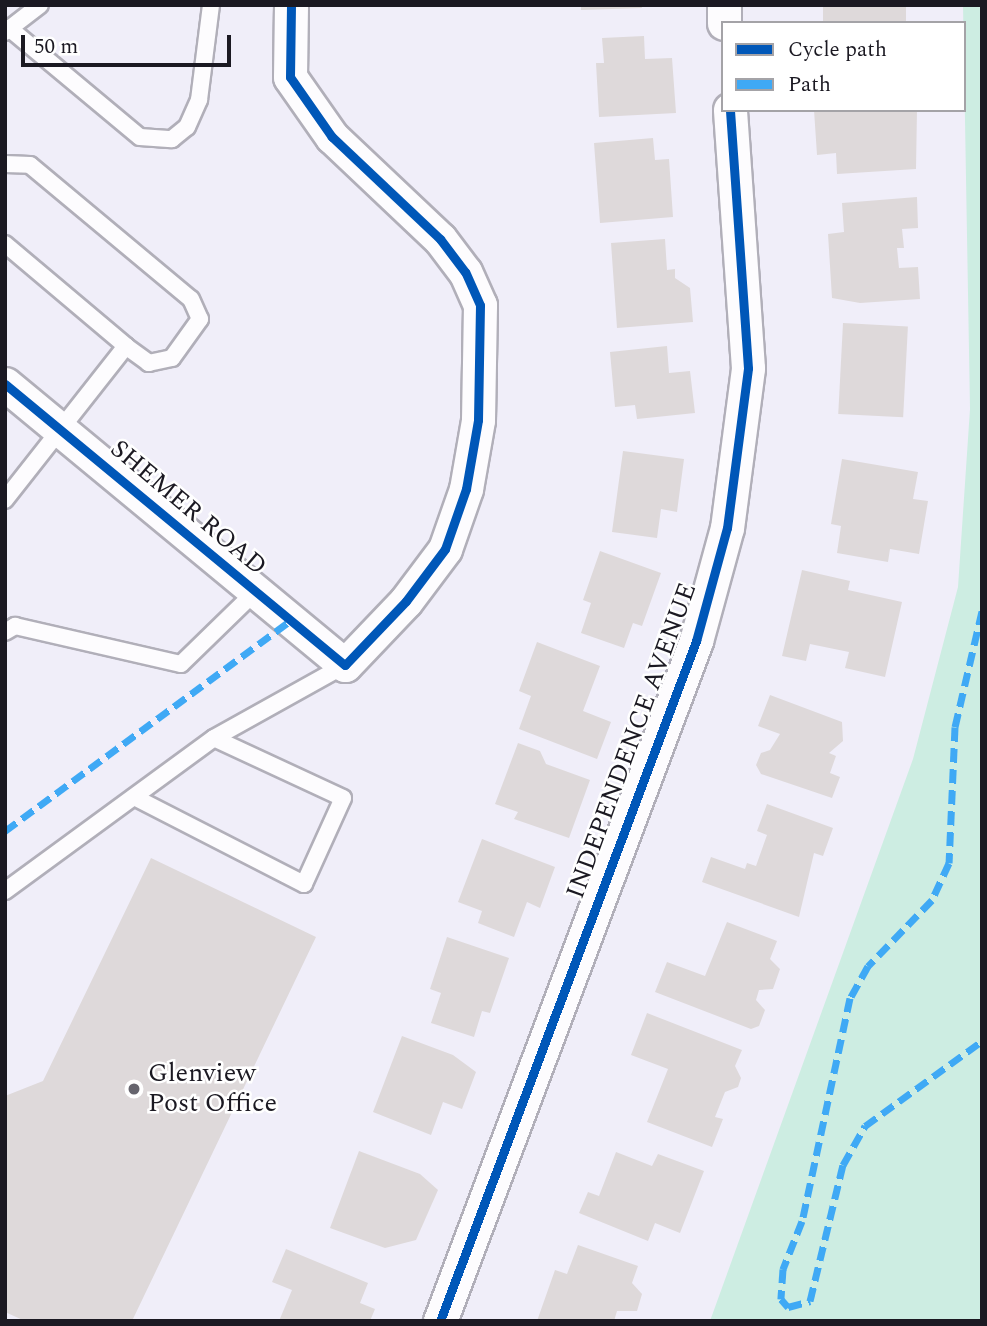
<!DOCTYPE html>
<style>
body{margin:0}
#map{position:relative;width:987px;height:1326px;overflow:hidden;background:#f0eef9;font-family:Spectral,serif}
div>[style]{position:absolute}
.green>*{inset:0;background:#cdede2}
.building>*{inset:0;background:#ded9da;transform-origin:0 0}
.roads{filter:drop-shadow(2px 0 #b1afb9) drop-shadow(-2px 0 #b1afb9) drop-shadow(0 2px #b1afb9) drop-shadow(0 -2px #b1afb9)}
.service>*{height:16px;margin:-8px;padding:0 8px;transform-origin:8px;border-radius:8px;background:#fdfcfe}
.minor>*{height:33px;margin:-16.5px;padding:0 16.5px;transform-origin:16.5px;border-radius:16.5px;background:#fdfcfe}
.quiet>*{height:7px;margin-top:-3.5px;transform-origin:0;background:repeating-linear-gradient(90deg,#3fa9f5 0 14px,transparent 0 21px)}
.cycleway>*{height:9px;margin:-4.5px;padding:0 4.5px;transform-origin:4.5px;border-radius:4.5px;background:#0057b8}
.dots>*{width:19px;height:19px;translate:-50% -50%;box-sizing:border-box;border:4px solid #fff;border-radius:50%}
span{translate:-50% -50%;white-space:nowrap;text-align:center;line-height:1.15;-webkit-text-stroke:5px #fff;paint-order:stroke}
.street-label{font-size:26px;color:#1b1922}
.poi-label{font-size:26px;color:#1b1922}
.left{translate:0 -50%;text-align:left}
.frame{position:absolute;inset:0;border:7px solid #1b1922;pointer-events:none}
.legend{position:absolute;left:721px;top:21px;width:245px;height:91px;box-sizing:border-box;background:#fff;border:2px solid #a4a3a7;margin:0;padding:9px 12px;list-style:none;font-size:21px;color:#1b1922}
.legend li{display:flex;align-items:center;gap:14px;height:35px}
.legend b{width:35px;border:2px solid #a4a3a7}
.scale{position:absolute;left:21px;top:35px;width:210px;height:32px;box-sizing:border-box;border:4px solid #1b1922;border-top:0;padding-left:9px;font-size:21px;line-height:24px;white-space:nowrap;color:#1b1922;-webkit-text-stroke:5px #fff;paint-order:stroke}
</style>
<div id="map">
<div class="green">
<i style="clip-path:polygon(963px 5px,982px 5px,982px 1321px,710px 1321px,913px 759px,958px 587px,970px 409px)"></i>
</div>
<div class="building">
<i style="clip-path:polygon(581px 5px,641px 5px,642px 8px,581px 10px)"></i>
<i style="left:823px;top:5px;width:83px;height:18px"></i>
<i style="clip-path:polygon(644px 36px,645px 59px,672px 58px,676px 113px,599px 117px,596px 63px,604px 63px,602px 38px)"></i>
<i style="clip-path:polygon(814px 110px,917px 110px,916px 169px,837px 174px,836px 153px,817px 155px)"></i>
<i style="clip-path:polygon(653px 138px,655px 160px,669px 159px,673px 217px,600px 223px,594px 143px)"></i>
<i style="clip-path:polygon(917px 197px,918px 228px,902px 229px,904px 248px,897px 248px,899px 268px,918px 267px,920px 299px,860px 303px,832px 298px,828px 234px,844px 232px,842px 203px)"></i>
<i style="clip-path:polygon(665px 239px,667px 270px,675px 269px,675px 278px,690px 288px,693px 322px,617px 328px,611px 243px)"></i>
<i style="left:843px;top:323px;width:65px;height:91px;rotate:3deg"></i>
<i style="clip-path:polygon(667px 346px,669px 373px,690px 371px,695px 413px,637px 419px,635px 405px,615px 407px,610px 352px)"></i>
<i style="clip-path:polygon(623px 451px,684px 459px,677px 512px,661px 509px,657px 538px,612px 532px)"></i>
<i style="clip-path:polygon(842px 459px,918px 472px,913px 499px,928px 501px,919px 554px,890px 549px,888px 562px,837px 553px,841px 526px,831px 524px)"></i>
<i style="clip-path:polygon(600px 551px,661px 573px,642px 626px,633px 623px,624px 648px,581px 633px,591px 603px,583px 600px)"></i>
<i style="clip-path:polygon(802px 570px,850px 581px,848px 590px,902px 602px,885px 677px,845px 668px,849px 652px,810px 644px,806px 661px,782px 656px)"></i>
<i style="clip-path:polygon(537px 642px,600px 666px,583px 711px,611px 722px,597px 759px,519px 729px,531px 696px,519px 691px)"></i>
<i style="clip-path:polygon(770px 695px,842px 722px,843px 741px,829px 753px,836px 756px,830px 773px,840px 777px,832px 798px,761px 774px,756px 765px,761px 753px,770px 750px,780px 734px,758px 726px)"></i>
<i style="clip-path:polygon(518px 743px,540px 751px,546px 764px,590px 780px,569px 838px,514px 819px,518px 812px,495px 804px)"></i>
<i style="clip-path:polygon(767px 804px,833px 828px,823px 856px,814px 853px,799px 917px,702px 882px,711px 857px,745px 869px,747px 863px,756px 866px,767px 835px,757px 831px)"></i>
<i style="clip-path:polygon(482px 839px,555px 867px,540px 908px,527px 902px,514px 937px,478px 923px,482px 911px,458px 902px)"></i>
<i style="clip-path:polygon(151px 858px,316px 937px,132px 1321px,25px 1321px,5px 1312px,5px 1096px,43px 1081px)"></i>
<i style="clip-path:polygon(727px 922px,777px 941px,770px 959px,780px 969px,773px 989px,759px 990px,756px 1000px,765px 1010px,759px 1026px,751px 1029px,655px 992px,667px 962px,705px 976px)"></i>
<i style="clip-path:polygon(447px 937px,509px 958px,490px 1013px,482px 1011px,474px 1037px,431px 1023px,441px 993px,430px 989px)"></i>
<i style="clip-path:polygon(647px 1013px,742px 1050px,735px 1066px,741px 1078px,738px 1087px,725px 1092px,715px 1117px,723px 1119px,712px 1147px,647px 1122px,668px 1069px,631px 1055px)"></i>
<i style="clip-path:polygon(402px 1036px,453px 1055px,476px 1072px,462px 1109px,443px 1102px,431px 1135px,373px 1112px)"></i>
<i style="clip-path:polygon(359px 1151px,420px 1174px,438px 1190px,416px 1240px,385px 1248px,330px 1228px)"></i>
<i style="clip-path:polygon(616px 1152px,652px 1166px,658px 1154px,704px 1171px,680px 1233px,655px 1223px,648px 1241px,579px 1213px,588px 1192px,599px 1196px)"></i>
<i style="clip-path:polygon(578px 1245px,638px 1266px,632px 1283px,642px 1294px,637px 1311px,617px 1311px,614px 1321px,537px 1321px,555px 1270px,567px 1274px)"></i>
<i style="clip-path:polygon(286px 1249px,368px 1283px,360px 1303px,375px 1309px,370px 1321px,279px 1321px,292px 1290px,272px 1282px)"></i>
</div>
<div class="roads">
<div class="service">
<i style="left:9px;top:28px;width:170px;rotate:39.8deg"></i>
<i style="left:140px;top:137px;width:32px;rotate:4deg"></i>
<i style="left:172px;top:139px;width:19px;rotate:-39deg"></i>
<i style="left:187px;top:127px;width:30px;rotate:-66deg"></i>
<i style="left:199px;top:100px;width:96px;rotate:-82.8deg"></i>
<i style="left:5px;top:32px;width:44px;rotate:-37.6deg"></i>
<i style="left:5px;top:164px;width:25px;rotate:2deg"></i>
<i style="left:30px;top:165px;width:209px;rotate:39.8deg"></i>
<i style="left:191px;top:299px;width:22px;rotate:66deg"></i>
<i style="left:200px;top:319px;width:48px;rotate:125.7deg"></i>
<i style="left:172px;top:358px;width:24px;rotate:168deg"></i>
<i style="left:149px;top:363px;width:29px;rotate:-144deg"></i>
<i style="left:5px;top:244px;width:158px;rotate:40.1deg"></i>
<i style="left:126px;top:346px;width:196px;rotate:128.2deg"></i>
<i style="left:5px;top:632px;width:12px;rotate:-31deg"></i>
<i style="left:15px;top:626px;width:170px;rotate:12.9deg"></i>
<i style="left:181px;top:664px;width:105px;rotate:-44.2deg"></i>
<i style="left:134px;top:797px;width:191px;rotate:27.1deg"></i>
<i style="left:304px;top:884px;width:94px;rotate:-65.6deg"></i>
<i style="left:343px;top:798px;width:142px;rotate:-155.1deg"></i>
<i style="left:5px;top:891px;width:259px;rotate:-36.2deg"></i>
<i style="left:214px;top:738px;width:150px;rotate:-29.1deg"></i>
</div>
<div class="minor">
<i style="left:724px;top:5px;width:18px;rotate:90deg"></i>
<i style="left:5px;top:384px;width:441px;rotate:39.6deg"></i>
<i style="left:345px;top:665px;width:88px;rotate:-46.4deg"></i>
<i style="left:406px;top:601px;width:65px;rotate:-53.1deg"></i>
<i style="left:445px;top:549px;width:64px;rotate:-70.7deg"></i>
<i style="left:466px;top:489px;width:70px;rotate:-80.1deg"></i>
<i style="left:478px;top:420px;width:115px;rotate:-89deg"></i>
<i style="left:480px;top:305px;width:36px;rotate:-114deg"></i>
<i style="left:465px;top:272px;width:41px;rotate:-127.1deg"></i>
<i style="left:440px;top:239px;width:149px;rotate:-136.6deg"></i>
<i style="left:332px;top:137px;width:73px;rotate:-125deg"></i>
<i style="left:290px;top:77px;width:72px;rotate:-89.2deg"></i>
<i style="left:440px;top:1321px;width:727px;rotate:-69.37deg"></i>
<i style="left:696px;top:641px;width:117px;rotate:-74.7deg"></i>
<i style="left:727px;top:528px;width:161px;rotate:-82.5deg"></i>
<i style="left:748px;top:368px;width:259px;rotate:-94deg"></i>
</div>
</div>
<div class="quiet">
<i style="left:982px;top:611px;width:119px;rotate:103.1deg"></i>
<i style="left:955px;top:727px;width:136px;rotate:92.5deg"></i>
<i style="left:949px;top:863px;width:41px;rotate:114.7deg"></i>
<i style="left:932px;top:900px;width:92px;rotate:134.1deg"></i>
<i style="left:868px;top:966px;width:37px;rotate:119deg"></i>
<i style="left:850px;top:998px;width:228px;rotate:102.1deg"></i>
<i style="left:802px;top:1221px;width:52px;rotate:111.6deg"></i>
<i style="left:783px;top:1269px;width:30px;rotate:94deg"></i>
<i style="left:781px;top:1299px;width:11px;rotate:49deg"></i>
<i style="left:788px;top:1307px;width:23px;rotate:-15deg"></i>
<i style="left:810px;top:1301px;width:140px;rotate:-76.4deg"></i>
<i style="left:843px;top:1165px;width:45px;rotate:-60.6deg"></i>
<i style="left:865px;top:1126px;width:145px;rotate:-36deg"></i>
<i style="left:5px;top:831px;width:355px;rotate:-36.4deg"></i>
</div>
<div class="cycleway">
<i style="left:5px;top:384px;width:441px;rotate:39.6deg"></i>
<i style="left:345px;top:665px;width:88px;rotate:-46.4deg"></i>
<i style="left:406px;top:601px;width:65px;rotate:-53.1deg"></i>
<i style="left:445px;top:549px;width:64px;rotate:-70.7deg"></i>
<i style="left:466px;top:489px;width:70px;rotate:-80.1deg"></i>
<i style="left:478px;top:420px;width:115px;rotate:-89deg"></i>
<i style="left:480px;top:305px;width:36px;rotate:-114deg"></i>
<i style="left:465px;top:272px;width:41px;rotate:-127.1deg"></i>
<i style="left:440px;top:239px;width:149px;rotate:-136.6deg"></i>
<i style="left:332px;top:137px;width:73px;rotate:-125deg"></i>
<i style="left:290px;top:77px;width:72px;rotate:-89.2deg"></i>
<i style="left:440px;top:1321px;width:727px;rotate:-69.37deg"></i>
<i style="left:696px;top:641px;width:117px;rotate:-74.7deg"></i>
<i style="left:727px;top:528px;width:161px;rotate:-82.5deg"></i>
<i style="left:748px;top:368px;width:259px;rotate:-94deg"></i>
</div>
<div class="dots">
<i style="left:134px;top:1089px;background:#66646d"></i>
</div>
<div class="street-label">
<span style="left:188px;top:508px;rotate:40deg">SHEMER ROAD</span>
<span style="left:632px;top:741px;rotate:-70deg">INDEPENDENCE AVENUE</span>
</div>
<div class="poi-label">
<span class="left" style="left:148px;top:1089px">Glenview<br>Post Office</span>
</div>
<div class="frame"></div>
<ul class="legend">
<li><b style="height:9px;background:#0057b8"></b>Cycle path</li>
<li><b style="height:9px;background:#3fa9f5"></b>Path</li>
</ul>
<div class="scale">50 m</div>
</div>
